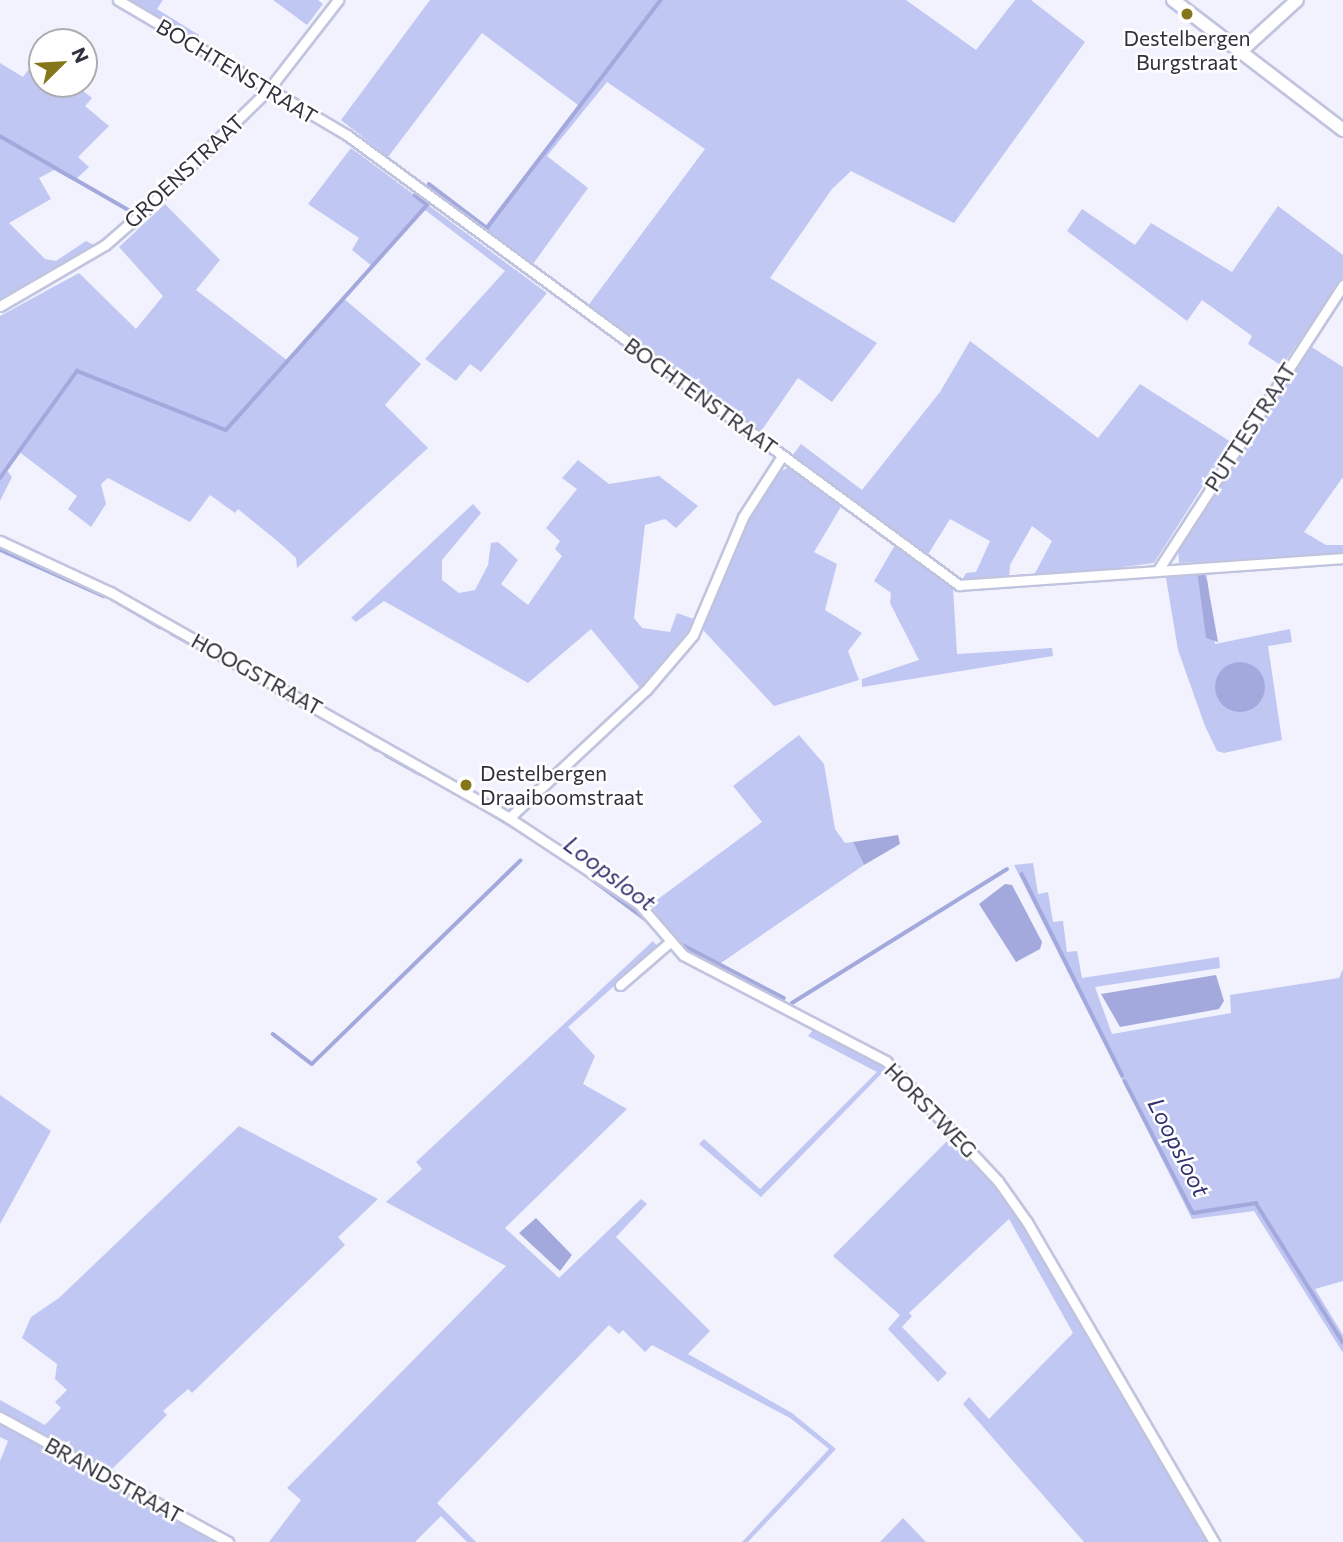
<!DOCTYPE html>
<style>
body{margin:0}
#map{position:relative;width:1343px;height:1542px;overflow:hidden;background:#f1f2fd;font-family:Commissioner,sans-serif}
div>[style]{position:absolute}
.green>*{inset:0;background:#c1c7f3}
.water>*{inset:0;background:#a3a9dc}
.round{border-radius:50%}
.stream>*{height:3.5px;margin:-1.75px;padding:0 1.75px;transform-origin:1.75px;border-radius:1.75px;background:#a3a9dc}
.roads{filter:drop-shadow(2px 0 #c1c4de) drop-shadow(-2px 0 #c1c4de) drop-shadow(0 2px #c1c4de) drop-shadow(0 -2px #c1c4de)}
.street>*{height:9px;margin:-4.5px;padding:0 4.5px;transform-origin:4.5px;border-radius:4.5px;background:#fff}
.secondary>*{height:12px;margin:-6px;padding:0 6px;transform-origin:6px;border-radius:6px;background:#fff}
.dots>*{width:19px;height:19px;translate:-50% -50%;box-sizing:border-box;border:4px solid #fff;border-radius:50%}
span{translate:-50% -50%;white-space:nowrap;text-align:center;line-height:1.15;-webkit-text-stroke:5px #fff;paint-order:stroke}
.poi-label{font-size:21px;color:#30313b}
.left{translate:0 -50%;text-align:left}
.street-label{font-size:21px;color:#30313b}
.water-label{font-size:23px;color:#31326f;font-style:italic}
.north{position:absolute;left:28px;top:28px;width:70px;height:70px;box-sizing:border-box;background:#fff;border:2px solid #acadb1;border-radius:50%;rotate:66deg;font-size:19px;font-weight:700;line-height:28px;text-align:center;color:#30313b}
.north::after{content:'';display:block;margin:auto;width:24px;height:32px;background:#857619;clip-path:polygon(50% 0,100% 100%,50% 72%,0 100%)}
</style>
<div id="map">
<div class="green">
<i style="clip-path:polygon(126px 0,163px 0,157px 9px,199px 35px,197px 41px)"></i>
<i style="clip-path:polygon(273px 0,318px 0,323px 4px,307px 25px)"></i>
<i style="clip-path:polygon(430px 0,906px 0,976px 50px,1015px 0,1031px 0,1085px 42px,954px 223px,851px 171px,832px 189px,770px 278px,877px 343px,832px 402px,798px 378px,759px 434px,587px 307px,705px 149px,607px 82px,547px 156px,588px 188px,533px 264px,484px 228px,578px 105px,482px 33px,388px 157px,341px 120px)"></i>
<i style="clip-path:polygon(0 63px,23px 77px,28px 70px,42px 75px,42px 84px,74px 84px,92px 98px,85px 106px,109px 126px,78px 157px,89px 167px,74px 181px,54px 170px,39px 178px,51px 199px,9px 223px,45px 259px,56px 261px,86px 241px,96px 246px,0 299px)"></i>
<i style="clip-path:polygon(351px 148px,547px 293px,481px 372px,470px 364px,456px 381px,425px 359px,505px 271px,425px 210px,372px 266px,352px 250px,359px 238px,308px 204px)"></i>
<i style="clip-path:polygon(165px 204px,220px 260px,196px 290px,288px 361px,343px 298px,421px 364px,385px 405px,428px 448px,297px 568px,296px 558px,282px 545px,238px 509px,235px 513px,210px 495px,190px 522px,108px 478px,101px 484px,106px 504px,91px 527px,68px 509px,77px 496px,18px 451px,5px 468px,12px 477px,0 501px,0 316px,79px 273px,136px 329px,163px 296px,119px 247px)"></i>
<i style="clip-path:polygon(1278px 206px,1343px 255px,1343px 277px,1282px 366px,1248px 344px,1252px 336px,1202px 300px,1187px 321px,1067px 231px,1082px 209px,1135px 245px,1151px 223px,1232px 272px)"></i>
<i style="clip-path:polygon(970px 341px,1098px 438px,1140px 384px,1231px 442px,1154px 563px,1032px 579px,1052px 541px,1032px 526px,1010px 565px,1009px 580px,961px 582px,966px 573px,976px 572px,990px 541px,950px 519px,927px 556px,792px 456px,801px 444px,862px 490px,940px 392px)"></i>
<i style="clip-path:polygon(1310px 346px,1343px 367px,1343px 477px,1304px 532px,1326px 545px,1343px 545px,1343px 554px,1179px 563px,1178px 547px)"></i>
<i style="clip-path:polygon(578px 460px,609px 484px,659px 476px,698px 506px,676px 528px,665px 519px,645px 525px,634px 618px,642px 628px,670px 632px,677px 613px,697px 620px,640px 688px,591px 629px,528px 683px,384px 601px,356px 622px,351px 618px,473px 504px,481px 513px,442px 560px,442px 580px,459px 593px,475px 590px,488px 565px,491px 543px,498px 542px,518px 560px,501px 584px,528px 605px,562px 556px,555px 549px,560px 541px,546px 528px,577px 489px,562px 478px)"></i>
<i style="clip-path:polygon(791px 466px,842px 505px,814px 552px,837px 564px,825px 610px,862px 633px,848px 651px,859px 680px,774px 706px,703px 630px,747px 518px,779px 472px)"></i>
<i style="clip-path:polygon(895px 545px,953px 587px,957px 654px,1052px 648px,1053px 656px,862px 687px,862px 679px,919px 660px,890px 603px,891px 593px,874px 581px)"></i>
<i style="clip-path:polygon(1206px 569px,1215px 644px,1290px 629px,1292px 642px,1268px 646px,1282px 740px,1224px 753px,1217px 751px,1205px 726px,1178px 650px,1166px 578px)"></i>
<i style="clip-path:polygon(799px 735px,824px 764px,835px 829px,845px 843px,853px 842px,864px 865px,718px 965px,680px 945px,650px 905px,762px 822px,733px 786px)"></i>
<i style="clip-path:polygon(1033px 863px,1038px 894px,1048px 892px,1053px 922px,1063px 921px,1067px 952px,1077px 951px,1082px 978px,1219px 957px,1220px 968px,1095px 987px,1112px 1034px,1231px 1013px,1230px 995px,1339px 978px,1343px 969px,1343px 1281px,1315px 1289px,1343px 1335px,1343px 1353px,1254px 1211px,1192px 1219px,1014px 865px)"></i>
<i style="clip-path:polygon(653px 941px,658px 947px,568px 1027px,595px 1056px,583px 1084px,627px 1109px,505px 1228px,559px 1278px,641px 1199px,647px 1204px,616px 1237px,710px 1331px,688px 1354px,792px 1413px,836px 1449px,748px 1542px,742px 1542px,829px 1449px,790px 1418px,652px 1345px,645px 1352px,623px 1330px,619px 1334px,609px 1325px,437px 1503px,476px 1542px,467px 1542px,441px 1516px,415px 1542px,269px 1542px,301px 1500px,287px 1488px,506px 1266px,386px 1202px,422px 1169px,416px 1162px)"></i>
<i style="clip-path:polygon(813px 1030px,887px 1068px,761px 1197px,699px 1144px,704px 1139px,760px 1189px,877px 1072px,808px 1036px)"></i>
<i style="clip-path:polygon(0 1095px,51px 1131px,0 1224px)"></i>
<i style="clip-path:polygon(239px 1126px,378px 1199px,338px 1237px,345px 1245px,192px 1393px,188px 1389px,163px 1411px,167px 1415px,110px 1471px,0 1412px,0 1400px,45px 1425px,61px 1408px,55px 1402px,67px 1390px,55px 1379px,57px 1364px,22px 1338px,31px 1317px,59px 1298px)"></i>
<i style="clip-path:polygon(952px 1136px,1018px 1215px,1209px 1542px,1084px 1542px,963px 1404px,969px 1397px,989px 1419px,1073px 1333px,1009px 1219px,909px 1313px,912px 1316px,902px 1327px,947px 1373px,938px 1382px,888px 1329px,900px 1315px,833px 1256px)"></i>
<i style="clip-path:polygon(0 1424px,217px 1539px,215px 1542px,0 1542px,0 1461px,8px 1441px,0 1437px)"></i>
<i style="clip-path:polygon(903px 1518px,926px 1542px,880px 1542px)"></i>
</div>
<div class="water">
<i style="clip-path:polygon(1197px 570px,1203px 570px,1207px 581px,1218px 642px,1206px 638px)"></i>
<i class="round" style="left:1215px;top:662px;width:50px;height:50px"></i>
<i style="clip-path:polygon(898px 835px,900px 844px,864px 865px,853px 842px)"></i>
<i style="clip-path:polygon(1005px 884px,1012px 885px,1042px 942px,1040px 949px,1016px 962px,979px 904px)"></i>
<i style="clip-path:polygon(1216px 975px,1224px 1001px,1219px 1009px,1120px 1027px,1101px 994px)"></i>
<i style="clip-path:polygon(536px 1218px,572px 1255px,560px 1271px,519px 1233px)"></i>
</div>
<div class="stream">
<i style="left:0;top:136px;width:152px;rotate:29.9deg"></i>
<i style="left:429px;top:184px;width:73px;rotate:37.2deg"></i>
<i style="left:487px;top:228px;width:287px;rotate:-52.7deg"></i>
<i style="left:0;top:478px;width:132px;rotate:-54.3deg"></i>
<i style="left:77px;top:371px;width:160px;rotate:21.6deg"></i>
<i style="left:226px;top:430px;width:302px;rotate:-48.2deg"></i>
<i style="left:427px;top:205px;width:15px;rotate:-143deg"></i>
<i style="left:1px;top:550px;width:113px;rotate:24.1deg"></i>
<i style="left:119px;top:603px;width:48px;rotate:30.3deg"></i>
<i style="left:171px;top:633px;width:77px;rotate:28.9deg"></i>
<i style="left:248px;top:676px;width:38px;rotate:29deg"></i>
<i style="left:326px;top:719px;width:19px;rotate:32deg"></i>
<i style="left:351px;top:733px;width:30px;rotate:33deg"></i>
<i style="left:386px;top:755px;width:38px;rotate:29deg"></i>
<i style="left:484px;top:809px;width:48px;rotate:31.4deg"></i>
<i style="left:574px;top:866px;width:94px;rotate:36.7deg"></i>
<i style="left:1022px;top:874px;width:225px;rotate:63.5deg"></i>
<i style="left:681px;top:944px;width:116px;rotate:27.7deg"></i>
<i style="left:792px;top:1003px;width:253px;rotate:-31.9deg"></i>
<i style="left:273px;top:1034px;width:49px;rotate:37.6deg"></i>
<i style="left:312px;top:1064px;width:291px;rotate:-44.3deg"></i>
<i style="left:1125px;top:1081px;width:148px;rotate:62.7deg"></i>
<i style="left:1193px;top:1213px;width:64px;rotate:-9deg"></i>
<i style="left:1256px;top:1203px;width:164px;rotate:58deg"></i>
</div>
<div class="roads">
<div class="street">
<i style="left:118px;top:0;width:266px;rotate:30.5deg"></i>
<i style="left:347px;top:135px;width:760px;rotate:36.33deg"></i>
<i style="left:959px;top:585px;width:385px;rotate:-4deg"></i>
<i style="left:0;top:306px;width:121px;rotate:-30.2deg"></i>
<i style="left:105px;top:245px;width:53px;rotate:-41.2deg"></i>
<i style="left:145px;top:210px;width:173px;rotate:-44.3deg"></i>
<i style="left:269px;top:89px;width:113px;rotate:-52.2deg"></i>
<i style="left:0;top:541px;width:121px;rotate:24.9deg"></i>
<i style="left:110px;top:592px;width:459px;rotate:29.5deg"></i>
<i style="left:509px;top:818px;width:156px;rotate:33.5deg"></i>
<i style="left:639px;top:904px;width:67px;rotate:49.2deg"></i>
<i style="left:683px;top:955px;width:229px;rotate:27.6deg"></i>
<i style="left:886px;top:1061px;width:164px;rotate:47deg"></i>
<i style="left:998px;top:1181px;width:50px;rotate:54.7deg"></i>
<i style="left:1027px;top:1222px;width:371px;rotate:59.7deg"></i>
<i style="left:1158px;top:570px;width:340px;rotate:-57deg"></i>
<i style="left:509px;top:818px;width:187px;rotate:-43.1deg"></i>
<i style="left:646px;top:690px;width:72px;rotate:-49.5deg"></i>
<i style="left:693px;top:635px;width:128px;rotate:-67deg"></i>
<i style="left:743px;top:517px;width:72px;rotate:-57.4deg"></i>
<i style="left:620px;top:985px;width:66px;rotate:-40.7deg"></i>
<i style="left:0;top:1417px;width:260px;rotate:28.7deg"></i>
</div>
<div class="secondary">
<i style="left:1173px;top:0;width:214px;rotate:37.4deg"></i>
<i style="left:1240px;top:52px;width:77px;rotate:-42.4deg"></i>
</div>
</div>
<div class="dots">
<i style="left:1187px;top:14px;background:#857619"></i>
<i style="left:466px;top:785px;background:#857619"></i>
</div>
<div class="poi-label">
<span style="left:1187px;top:50px">Destelbergen<br>Burgstraat</span>
<span class="left" style="left:480px;top:785px">Destelbergen<br>Draaiboomstraat</span>
</div>
<div class="street-label">
<span style="left:237px;top:71px;rotate:31deg">BOCHTENSTRAAT</span>
<span style="left:184px;top:171px;rotate:-43deg">GROENSTRAAT</span>
<span style="left:701px;top:396px;rotate:36deg">BOCHTENSTRAAT</span>
<span style="left:1250px;top:427px;rotate:-57deg">PUTTESTRAAT</span>
<span style="left:257px;top:674px;rotate:29deg">HOOGSTRAAT</span>
<span style="left:931px;top:1110px;rotate:46deg">HORSTWEG</span>
<span style="left:114px;top:1480px;rotate:29deg">BRANDSTRAAT</span>
</div>
<div class="water-label">
<span style="left:610px;top:873px;rotate:37deg">Loopsloot</span>
<span style="left:1179px;top:1147px;rotate:63deg">Loopsloot</span>
</div>
<div class="north">N</div>
</div>
